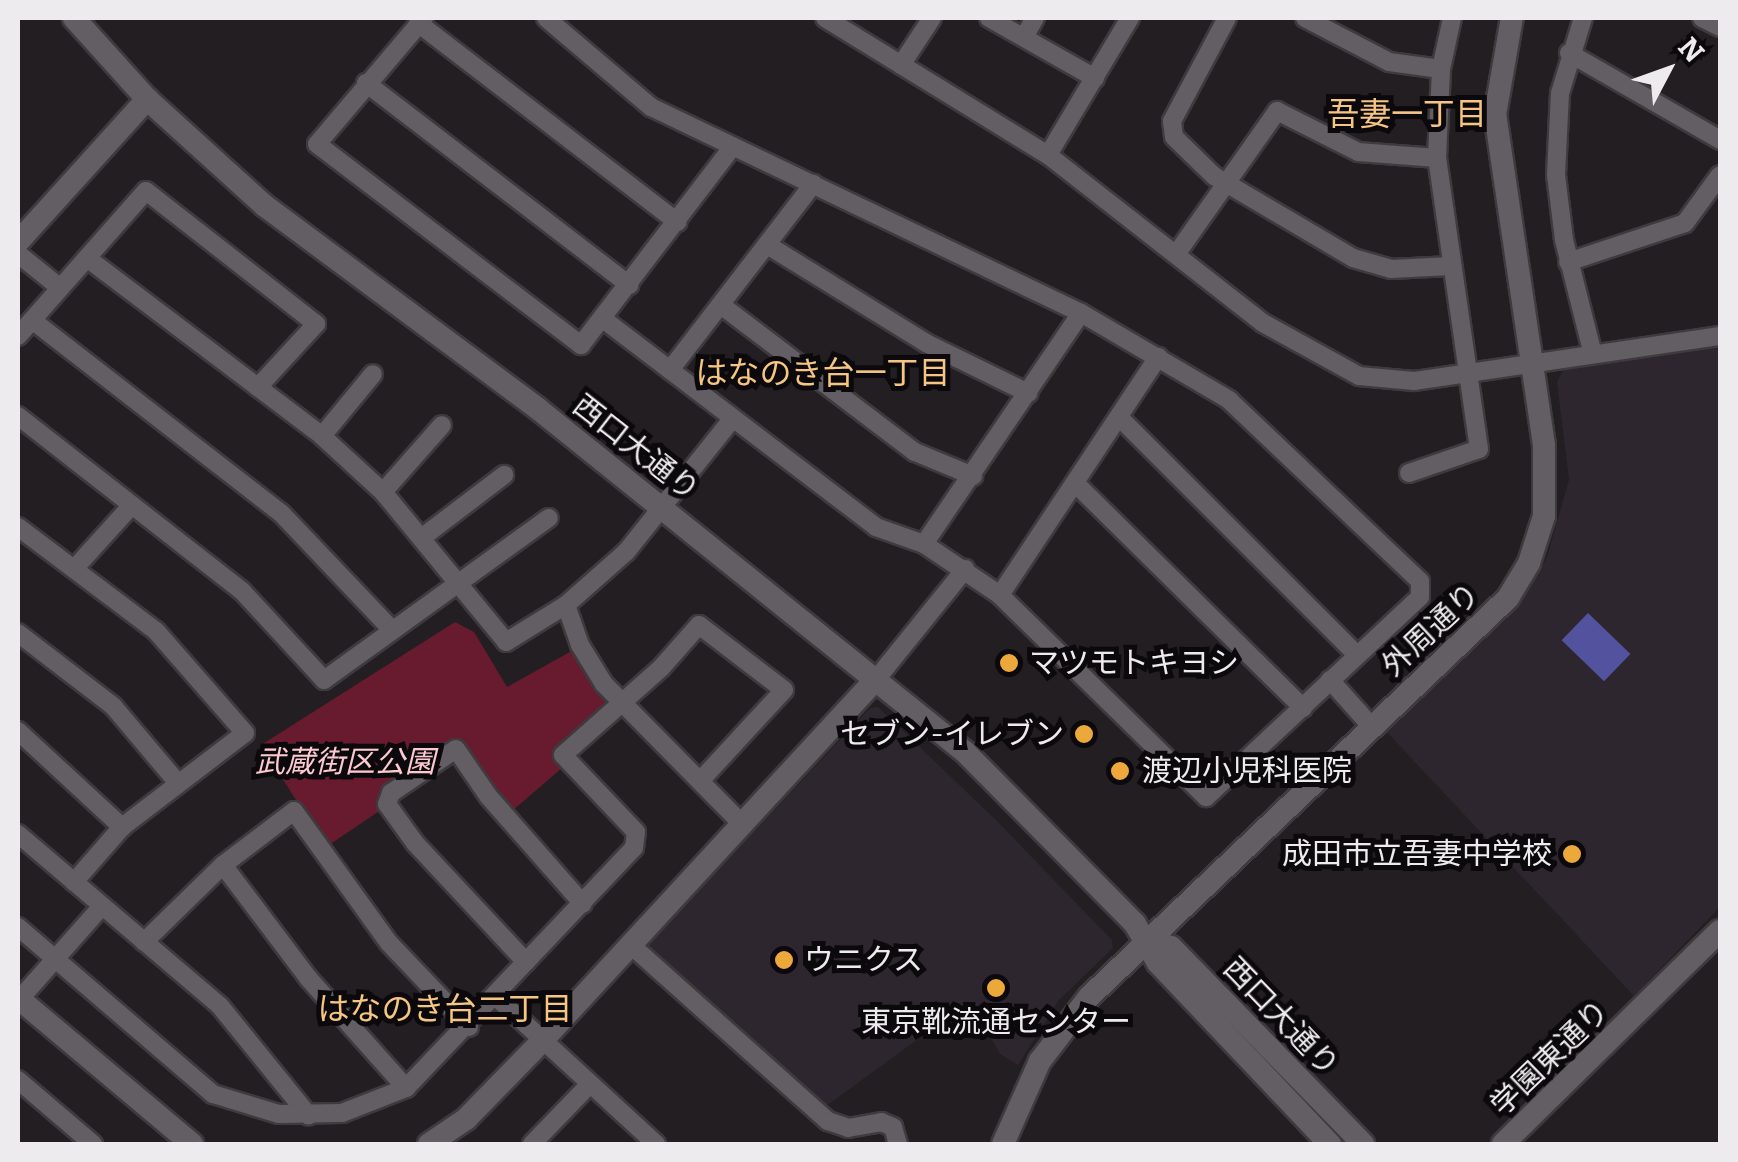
<!DOCTYPE html>
<meta charset="utf-8">
<style>
body{margin:0}
#map{position:relative;width:1738px;height:1162px;overflow:hidden;background:#221e22;font-family:Bitter,"Noto Sans JP",serif}
div>[style]{position:absolute}
.built>*{inset:0;background:#2e262e}
.green>*{inset:0;background:#681a2f}
.water>*{inset:0;background:#53529e;transform-origin:0 0}
.roads{filter:drop-shadow(2px 0 #3e3a3e) drop-shadow(-2px 0 #3e3a3e) drop-shadow(0 2px #3e3a3e) drop-shadow(0 -2px #3e3a3e)}
.minor>*{height:18px;margin:-9px;padding:0 9px;transform-origin:9px;border-radius:9px;background:#625e63}
.tertiary>*{height:22px;margin:-11px;padding:0 11px;transform-origin:11px;border-radius:11px;background:#625e63}
.dots>*{width:28px;height:28px;translate:-50% -50%;box-sizing:border-box;border:5px solid #0b090b;border-radius:50%}
span{translate:-50% -50%;white-space:nowrap;text-align:center;line-height:1.15;-webkit-text-stroke:10px #0b090b;paint-order:stroke}
.street-label{font-size:30px;color:#eeebee}
.poi-label{font-size:30px;color:#eeebee}
.left{translate:0 -50%;text-align:left}
.right{translate:-100% -50%;text-align:right}
.park-label{font-size:30px;color:#fdc9d1;font-style:italic}
.neighbourhood-label{font-size:32px;color:#f5c583}
.frame{position:absolute;inset:0;border:20px solid #eeebee;pointer-events:none}
.north{position:absolute;left:1618px;top:20px;width:100px;height:100px;-webkit-text-stroke:8px #0b090b;paint-order:stroke;rotate:49deg;font-size:28px;font-weight:700;line-height:40px;text-align:center;color:#eeebee}
.north::after{content:'';display:block;margin:auto;width:35px;height:45px;background:#eeebee;clip-path:polygon(50% 0,100% 100%,50% 72%,0 100%)}
</style>
<div id="map">
<div class="built">
<i style="clip-path:polygon(1720px 340px,1720px 907px,1634px 996px,1385px 730px,1519px 606px,1547px 557px,1569px 480px,1557px 382px,1568px 361px)"></i>
<i style="clip-path:polygon(878px 707px,998px 822px,1112px 940px,1113px 948px,1059px 1000px,1018px 1065px,1000px 1054px,977px 1014px,940px 1023px,822px 1109px,648px 945px,870px 708px)"></i>
</div>
<div class="green">
<i style="clip-path:polygon(455px 622px,474px 632px,507px 687px,575px 649px,619px 719px,512px 811px,464px 754px,326px 847px,261px 745px)"></i>
</div>
<div class="water">
<i style="left:1588px;top:613px;width:59px;height:38px;rotate:44deg"></i>
</div>
<div class="roads">
<div class="minor">
<i style="left:424px;top:18px;width:165px;rotate:130.3deg"></i>
<i style="left:317px;top:144px;width:332px;rotate:37.3deg"></i>
<i style="left:581px;top:345px;width:250px;rotate:-52.6deg"></i>
<i style="left:546px;top:18px;width:138px;rotate:40.3deg"></i>
<i style="left:651px;top:107px;width:477px;rotate:25.6deg"></i>
<i style="left:1081px;top:313px;width:172px;rotate:30.4deg"></i>
<i style="left:1229px;top:400px;width:263px;rotate:43.5deg"></i>
<i style="left:1420px;top:581px;width:16px;rotate:90deg"></i>
<i style="left:1420px;top:597px;width:293px;rotate:136.9deg"></i>
<i style="left:1206px;top:797px;width:289px;rotate:-135.6deg"></i>
<i style="left:1000px;top:595px;width:92px;rotate:-146.1deg"></i>
<i style="left:924px;top:544px;width:51px;rotate:-160.5deg"></i>
<i style="left:876px;top:527px;width:343px;rotate:-142.7deg"></i>
<i style="left:825px;top:18px;width:262px;rotate:31.6deg"></i>
<i style="left:1048px;top:155px;width:273px;rotate:38deg"></i>
<i style="left:1263px;top:323px;width:110px;rotate:28.9deg"></i>
<i style="left:1359px;top:376px;width:55px;rotate:5.2deg"></i>
<i style="left:1414px;top:381px;width:309px;rotate:-8.4deg"></i>
<i style="left:989px;top:18px;width:122px;rotate:29.5deg"></i>
<i style="left:1227px;top:18px;width:117px;rotate:118.1deg"></i>
<i style="left:1172px;top:121px;width:16px;rotate:83deg"></i>
<i style="left:1174px;top:137px;width:56px;rotate:44.3deg"></i>
<i style="left:1214px;top:176px;width:161px;rotate:30.5deg"></i>
<i style="left:1353px;top:258px;width:40px;rotate:16deg"></i>
<i style="left:1391px;top:269px;width:60px;rotate:-2.9deg"></i>
<i style="left:1305px;top:18px;width:95px;rotate:27.6deg"></i>
<i style="left:1389px;top:62px;width:52px;rotate:7.7deg"></i>
<i style="left:1583px;top:18px;width:78px;rotate:107deg"></i>
<i style="left:1560px;top:93px;width:82px;rotate:92.8deg"></i>
<i style="left:1556px;top:175px;width:65px;rotate:83deg"></i>
<i style="left:1564px;top:240px;width:114px;rotate:75.8deg"></i>
<i style="left:1702px;top:18px;width:20px;rotate:27deg"></i>
<i style="left:418px;top:23px;width:327px;rotate:37.5deg"></i>
<i style="left:1024px;top:37px;width:22px;rotate:-60deg"></i>
<i style="left:1569px;top:53px;width:174px;rotate:29.9deg"></i>
<i style="left:901px;top:65px;width:56px;rotate:-56.6deg"></i>
<i style="left:366px;top:83px;width:332px;rotate:37.5deg"></i>
<i style="left:1048px;top:155px;width:160px;rotate:-59.1deg"></i>
<i style="left:769px;top:246px;width:185px;rotate:31.7deg"></i>
<i style="left:926px;top:343px;width:114px;rotate:26.1deg"></i>
<i style="left:1177px;top:253px;width:174px;rotate:-54.8deg"></i>
<i style="left:1277px;top:111px;width:91px;rotate:26.8deg"></i>
<i style="left:1358px;top:152px;width:79px;rotate:4.3deg"></i>
<i style="left:18px;top:254px;width:53px;rotate:38.8deg"></i>
<i style="left:87px;top:258px;width:295px;rotate:37.1deg"></i>
<i style="left:322px;top:436px;width:83px;rotate:42.6deg"></i>
<i style="left:383px;top:492px;width:194px;rotate:50.6deg"></i>
<i style="left:506px;top:642px;width:70px;rotate:-31.7deg"></i>
<i style="left:566px;top:605px;width:80px;rotate:-41.5deg"></i>
<i style="left:626px;top:552px;width:171px;rotate:-51.4deg"></i>
<i style="left:1568px;top:262px;width:123px;rotate:-18.4deg"></i>
<i style="left:1685px;top:223px;width:59px;rotate:-53.9deg"></i>
<i style="left:721px;top:305px;width:243px;rotate:37.2deg"></i>
<i style="left:915px;top:452px;width:63px;rotate:22.5deg"></i>
<i style="left:32px;top:320px;width:315px;rotate:37.8deg"></i>
<i style="left:281px;top:513px;width:161px;rotate:46.5deg"></i>
<i style="left:18px;top:336px;width:193px;rotate:-48.6deg"></i>
<i style="left:146px;top:191px;width:216px;rotate:38deg"></i>
<i style="left:316px;top:324px;width:86px;rotate:132.6deg"></i>
<i style="left:670px;top:370px;width:235px;rotate:-52.4deg"></i>
<i style="left:18px;top:416px;width:284px;rotate:38deg"></i>
<i style="left:242px;top:591px;width:121px;rotate:47.3deg"></i>
<i style="left:324px;top:680px;width:277px;rotate:-35.8deg"></i>
<i style="left:1120px;top:418px;width:334px;rotate:45deg"></i>
<i style="left:322px;top:436px;width:80px;rotate:-50.6deg"></i>
<i style="left:1409px;top:473px;width:74px;rotate:-18.9deg"></i>
<i style="left:1479px;top:449px;width:294px;rotate:-98.2deg"></i>
<i style="left:1437px;top:158px;width:89px;rotate:-87.4deg"></i>
<i style="left:1441px;top:69px;width:52px;rotate:-77.8deg"></i>
<i style="left:1076px;top:484px;width:319px;rotate:44.6deg"></i>
<i style="left:383px;top:492px;width:89px;rotate:-48.6deg"></i>
<i style="left:18px;top:527px;width:173px;rotate:37deg"></i>
<i style="left:156px;top:631px;width:135px;rotate:48.9deg"></i>
<i style="left:245px;top:733px;width:155px;rotate:142.6deg"></i>
<i style="left:122px;top:827px;width:73px;rotate:131.1deg"></i>
<i style="left:424px;top:536px;width:101px;rotate:-37.3deg"></i>
<i style="left:924px;top:544px;width:279px;rotate:-55.8deg"></i>
<i style="left:74px;top:569px;width:86px;rotate:-47.8deg"></i>
<i style="left:1000px;top:595px;width:286px;rotate:-56.4deg"></i>
<i style="left:566px;top:605px;width:42px;rotate:70.7deg"></i>
<i style="left:580px;top:645px;width:46px;rotate:58.4deg"></i>
<i style="left:604px;top:684px;width:198px;rotate:45.4deg"></i>
<i style="left:18px;top:633px;width:120px;rotate:37.5deg"></i>
<i style="left:113px;top:706px;width:99px;rotate:49.9deg"></i>
<i style="left:878px;top:677px;width:139px;rotate:-51.1deg"></i>
<i style="left:1330px;top:680px;width:63px;rotate:48.2deg"></i>
<i style="left:18px;top:731px;width:142px;rotate:42.7deg"></i>
<i style="left:18px;top:834px;width:265px;rotate:40.4deg"></i>
<i style="left:220px;top:1006px;width:141px;rotate:51deg"></i>
<i style="left:223px;top:865px;width:143px;rotate:53deg"></i>
<i style="left:309px;top:979px;width:146px;rotate:48.3deg"></i>
<i style="left:18px;top:927px;width:257px;rotate:40.6deg"></i>
<i style="left:213px;top:1094px;width:69px;rotate:16.9deg"></i>
<i style="left:279px;top:1114px;width:63px;rotate:-0.9deg"></i>
<i style="left:342px;top:1113px;width:69px;rotate:-21.3deg"></i>
<i style="left:406px;top:1088px;width:331px;rotate:-46.5deg"></i>
<i style="left:634px;top:848px;width:16px;rotate:-83deg"></i>
<i style="left:636px;top:832px;width:106px;rotate:-133.5deg"></i>
<i style="left:563px;top:755px;width:131px;rotate:-41.6deg"></i>
<i style="left:661px;top:668px;width:57px;rotate:-48.5deg"></i>
<i style="left:699px;top:625px;width:107px;rotate:37.4deg"></i>
<i style="left:784px;top:690px;width:124px;rotate:132.7deg"></i>
<i style="left:144px;top:942px;width:110px;rotate:-44.3deg"></i>
<i style="left:223px;top:865px;width:89px;rotate:-37.3deg"></i>
<i style="left:294px;top:811px;width:163px;rotate:54.3deg"></i>
<i style="left:389px;top:943px;width:116px;rotate:46.4deg"></i>
<i style="left:632px;top:946px;width:263px;rotate:41.8deg"></i>
<i style="left:828px;top:1121px;width:21px;rotate:19deg"></i>
<i style="left:848px;top:1128px;width:34px;rotate:-10deg"></i>
<i style="left:881px;top:1122px;width:13px;rotate:23deg"></i>
<i style="left:893px;top:1127px;width:18px;rotate:74deg"></i>
<i style="left:526px;top:962px;width:163px;rotate:-133deg"></i>
<i style="left:415px;top:843px;width:48px;rotate:-125.7deg"></i>
<i style="left:387px;top:804px;width:12px;rotate:-70deg"></i>
<i style="left:391px;top:793px;width:78px;rotate:-34.1deg"></i>
<i style="left:456px;top:749px;width:58px;rotate:55.5deg"></i>
<i style="left:489px;top:797px;width:142px;rotate:48.7deg"></i>
<i style="left:495px;top:996px;width:219px;rotate:42.6deg"></i>
<i style="left:18px;top:1001px;width:127px;rotate:-48.5deg"></i>
<i style="left:18px;top:1080px;width:99px;rotate:40.5deg"></i>
<i style="left:532px;top:1144px;width:81px;rotate:-46deg"></i>
</div>
<div class="tertiary">
<i style="left:74px;top:18px;width:109px;rotate:48deg"></i>
<i style="left:147px;top:99px;width:159px;rotate:42.2deg"></i>
<i style="left:265px;top:206px;width:339px;rotate:36.6deg"></i>
<i style="left:537px;top:408px;width:549px;rotate:38.79deg"></i>
<i style="left:965px;top:752px;width:242px;rotate:45.3deg"></i>
<i style="left:1135px;top:924px;width:45px;rotate:59.5deg"></i>
<i style="left:1158px;top:963px;width:250px;rotate:46.5deg"></i>
<i style="left:18px;top:242px;width:193px;rotate:-47.9deg"></i>
<i style="left:1149px;top:940px;width:23px;rotate:18deg"></i>
<i style="left:1171px;top:947px;width:275px;rotate:45.7deg"></i>
<i style="left:18px;top:998px;width:227px;rotate:40deg"></i>
<i style="left:429px;top:1144px;width:45px;rotate:-34deg"></i>
<i style="left:466px;top:1119px;width:109px;rotate:-45.7deg"></i>
<i style="left:542px;top:1041px;width:495px;rotate:-47.3deg"></i>
<i style="left:1003px;top:1144px;width:91px;rotate:-66deg"></i>
<i style="left:1040px;top:1061px;width:81px;rotate:-52.6deg"></i>
<i style="left:1089px;top:997px;width:579px;rotate:-43.6deg"></i>
<i style="left:1508px;top:598px;width:41px;rotate:-59deg"></i>
<i style="left:1529px;top:563px;width:49px;rotate:-72.3deg"></i>
<i style="left:1544px;top:516px;width:71px;rotate:-90deg"></i>
<i style="left:1544px;top:445px;width:334px;rotate:-98.4deg"></i>
<i style="left:1495px;top:115px;width:98px;rotate:-80.1deg"></i>
<i style="left:1503px;top:1144px;width:304px;rotate:-44.5deg"></i>
</div>
</div>
<div class="dots">
<i style="left:1009px;top:663px;background:#eda83b"></i>
<i style="left:1084px;top:734px;background:#eda83b"></i>
<i style="left:1120px;top:771px;background:#eda83b"></i>
<i style="left:1572px;top:854px;background:#eda83b"></i>
<i style="left:784px;top:960px;background:#eda83b"></i>
<i style="left:996px;top:988px;background:#eda83b"></i>
</div>
<div class="street-label">
<span style="left:636px;top:448px;rotate:38deg">西口大通り</span>
<span style="left:1431px;top:630px;rotate:-43deg">外周通り</span>
<span style="left:1281px;top:1017px;rotate:46deg">西口大通り</span>
<span style="left:1550px;top:1058px;rotate:-44deg">学園東通り</span>
</div>
<div class="poi-label">
<span class="left" style="left:1029px;top:663px">マツモトキヨシ</span>
<span class="right" style="left:1064px;top:734px">セブン-イレブン</span>
<span class="left" style="left:1142px;top:771px">渡辺小児科医院</span>
<span class="right" style="left:1552px;top:854px">成田市立吾妻中学校</span>
<span class="left" style="left:804px;top:960px">ウニクス</span>
<span style="left:996px;top:1022px">東京靴流通センター</span>
</div>
<div class="park-label">
<span style="left:345px;top:762px">武蔵街区公園</span>
</div>
<div class="neighbourhood-label">
<span style="left:1407px;top:114px">吾妻一丁目</span>
<span style="left:823px;top:373px">はなのき台一丁目</span>
<span style="left:445px;top:1009px">はなのき台二丁目</span>
</div>
<div class="frame"></div>
<div class="north">N</div>
</div>
